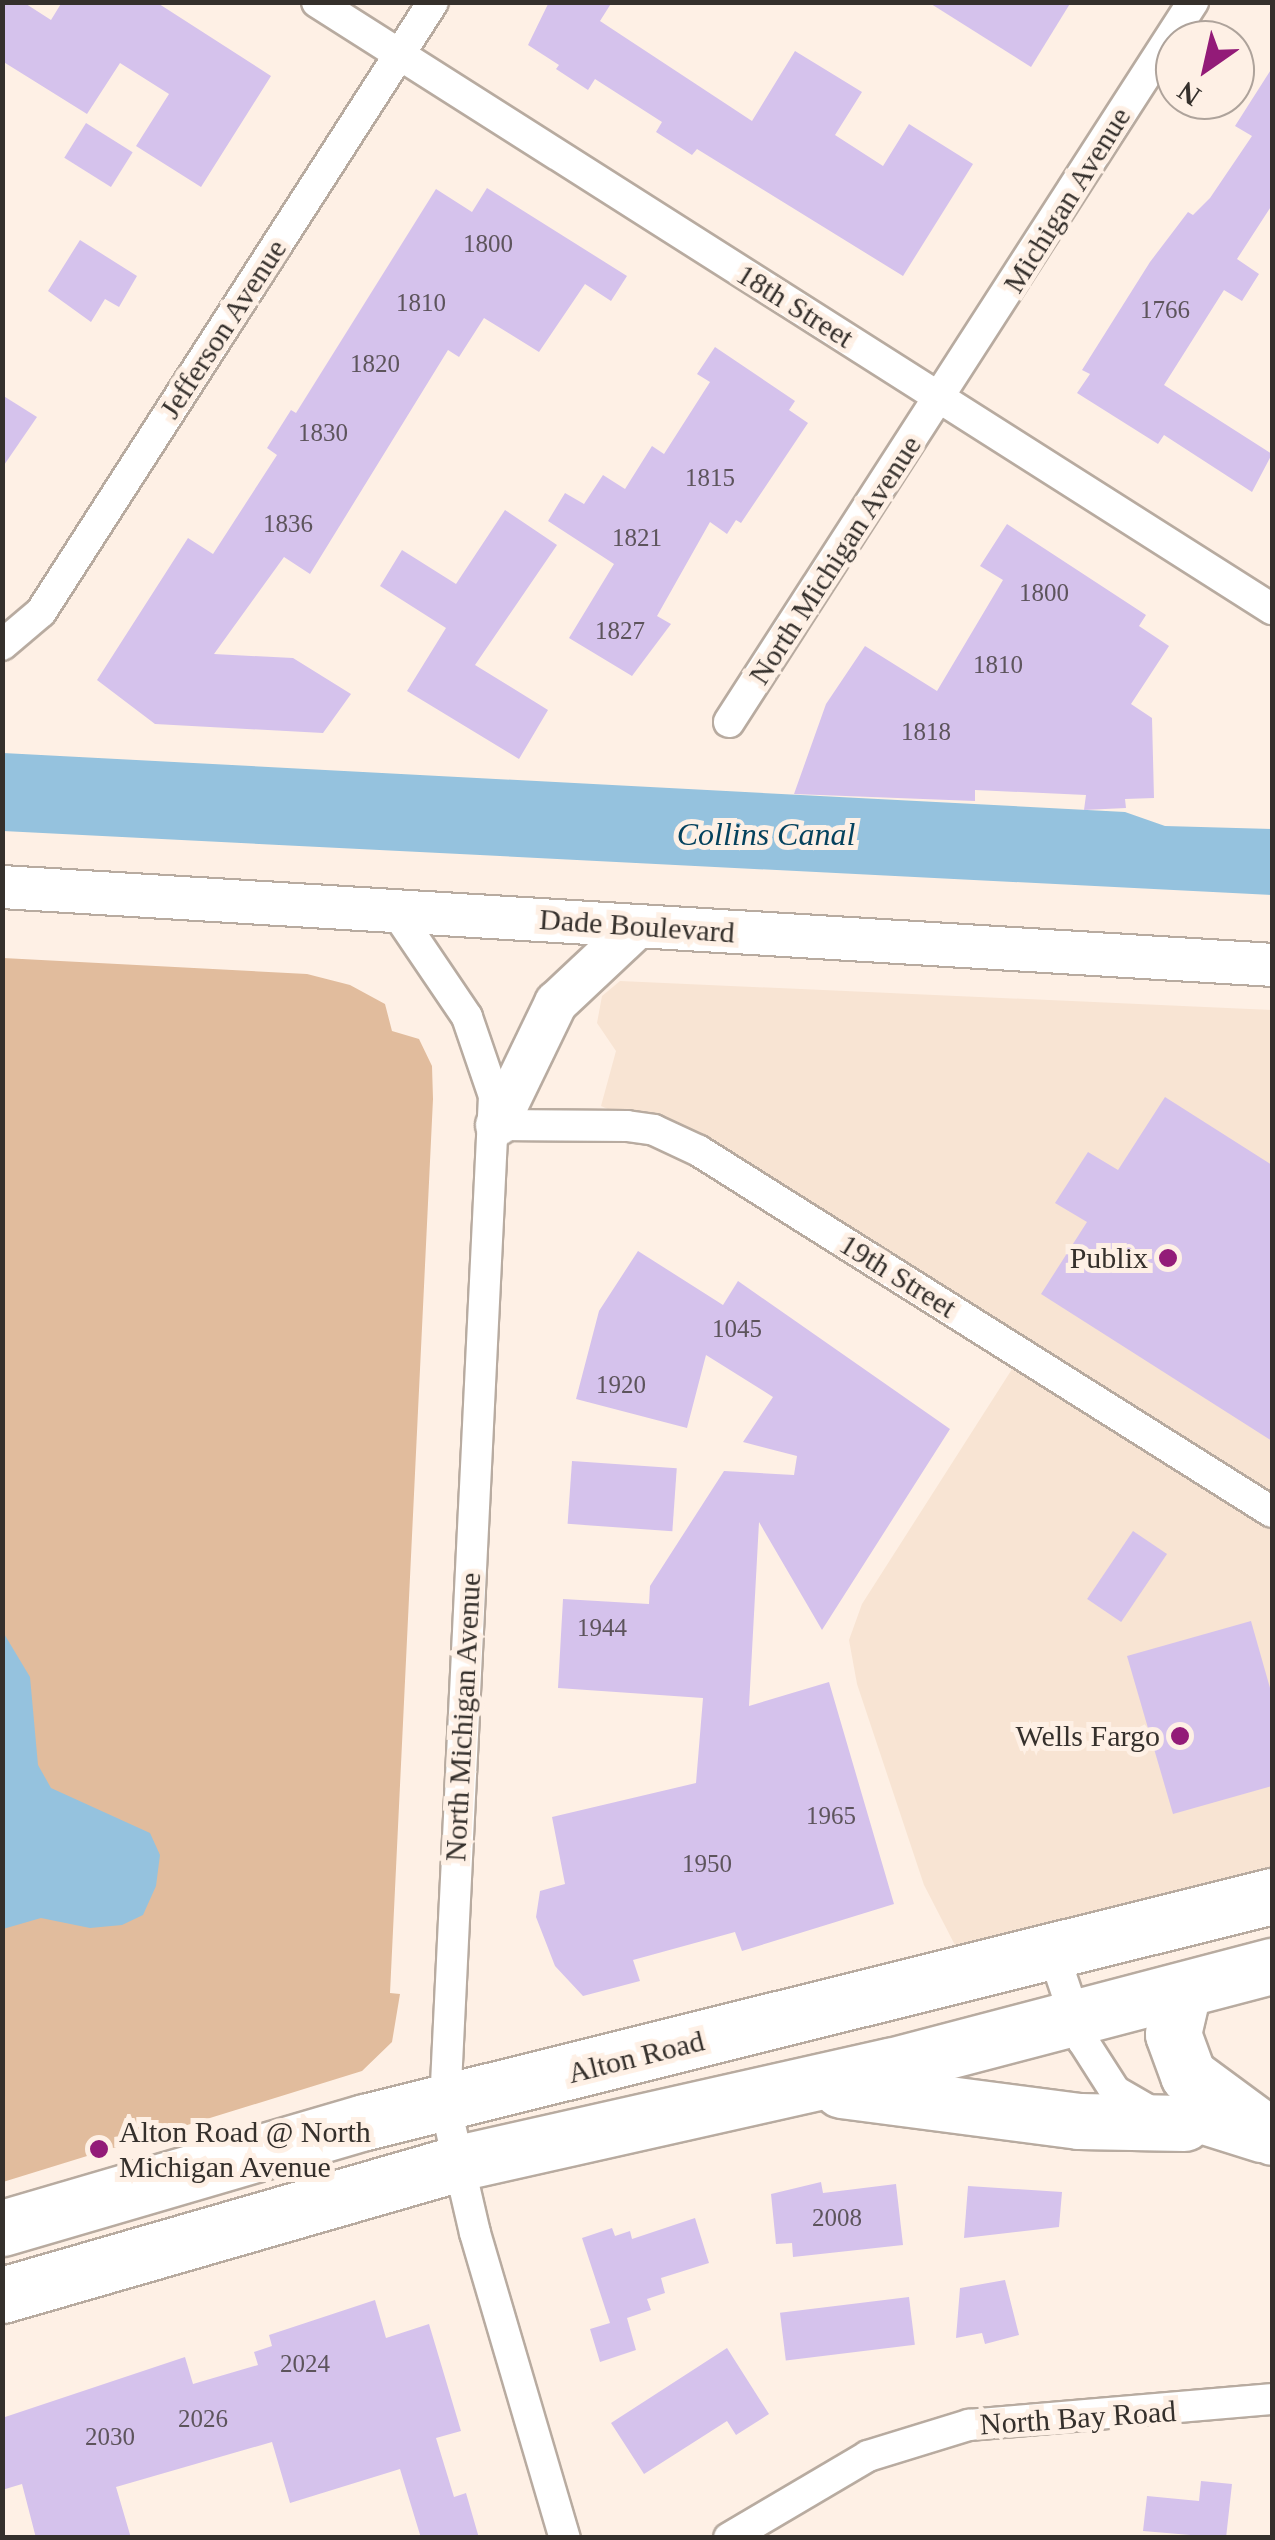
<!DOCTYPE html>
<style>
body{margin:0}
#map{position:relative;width:1275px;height:2540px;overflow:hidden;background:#fef0e5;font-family:"Times New Roman",serif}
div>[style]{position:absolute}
.built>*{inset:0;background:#f8e4d3}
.green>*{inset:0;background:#e1bc9d}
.water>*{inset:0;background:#95c2de}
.building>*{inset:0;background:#d5c2ec;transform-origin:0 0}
.roads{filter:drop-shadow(2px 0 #b8aba0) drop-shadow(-2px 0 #b8aba0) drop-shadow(0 2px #b8aba0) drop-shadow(0 -2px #b8aba0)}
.street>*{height:30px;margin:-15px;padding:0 15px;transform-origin:15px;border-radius:15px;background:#fff}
.secondary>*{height:42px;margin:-21px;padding:0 21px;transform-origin:21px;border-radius:21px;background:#fff}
.highway>*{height:55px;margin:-27.5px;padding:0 27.5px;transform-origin:27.5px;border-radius:27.5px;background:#fff}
.dots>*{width:28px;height:28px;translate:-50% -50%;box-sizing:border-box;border:5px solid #fef0e5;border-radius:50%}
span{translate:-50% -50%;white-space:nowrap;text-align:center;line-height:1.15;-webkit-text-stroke:10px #fef0e5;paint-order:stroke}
.number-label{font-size:25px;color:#5d545c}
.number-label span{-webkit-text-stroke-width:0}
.street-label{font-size:30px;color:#35302c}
.poi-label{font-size:30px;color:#35302c}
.right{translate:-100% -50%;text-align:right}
.left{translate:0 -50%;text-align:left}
.water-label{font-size:32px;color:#05425e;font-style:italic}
.frame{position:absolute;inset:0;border:5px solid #35302c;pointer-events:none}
.north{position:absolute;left:1155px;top:20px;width:100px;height:100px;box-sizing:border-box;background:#fef0e5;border:2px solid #aea39b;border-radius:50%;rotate:214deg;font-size:28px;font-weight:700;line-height:40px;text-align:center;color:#35302c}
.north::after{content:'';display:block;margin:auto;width:35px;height:45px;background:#931b78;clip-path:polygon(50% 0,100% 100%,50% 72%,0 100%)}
</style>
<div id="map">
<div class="built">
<i style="clip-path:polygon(620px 981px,1272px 1010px,1272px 1873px,957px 1949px,924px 1885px,857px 1684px,849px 1640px,862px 1604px,1021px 1355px,700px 1150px,601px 1106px,616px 1051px,597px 1023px,602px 996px)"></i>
</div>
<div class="green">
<i style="clip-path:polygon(3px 958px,307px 974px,350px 985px,385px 1004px,392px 1031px,419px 1039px,432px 1066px,433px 1099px,390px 1993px,400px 1994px,392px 2042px,362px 2071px,3px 2182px)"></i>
</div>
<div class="water">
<i style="clip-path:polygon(3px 753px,1125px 812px,1165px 826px,1272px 829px,1272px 895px,3px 831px)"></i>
<i style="clip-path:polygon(3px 1632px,30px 1677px,38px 1765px,51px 1788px,150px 1833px,160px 1855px,156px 1886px,143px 1915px,122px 1925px,90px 1928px,41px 1918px,3px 1929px)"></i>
</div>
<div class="building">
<i style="clip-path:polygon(2px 2px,23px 2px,51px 20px,62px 2px,156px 2px,271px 76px,201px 187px,136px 146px,169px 94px,120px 63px,87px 114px,2px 61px)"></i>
<i style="clip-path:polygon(549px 2px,612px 2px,600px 21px,752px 121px,795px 51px,862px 92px,835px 135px,883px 166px,909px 124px,973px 164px,903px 276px,697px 149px,692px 155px,656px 132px,662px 122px,595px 79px,588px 90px,556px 69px,559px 65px,528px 45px)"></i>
<i style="clip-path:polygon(928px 2px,1071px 2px,1031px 67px)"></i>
<i style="clip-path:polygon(1272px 68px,1272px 205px,1237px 259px,1259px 274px,1242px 301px,1224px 290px,1164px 385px,1272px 454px,1252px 492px,1164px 435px,1158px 444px,1077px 393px,1090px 374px,1082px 370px,1150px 262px,1188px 212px,1193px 215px,1210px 198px,1252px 136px,1235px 126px)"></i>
<i style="left:86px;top:123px;width:55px;height:41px;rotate:32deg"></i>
<i style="clip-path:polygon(487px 188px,627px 276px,611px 301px,585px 284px,539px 352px,484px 318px,459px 357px,448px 350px,310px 574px,284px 557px,214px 654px,293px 658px,351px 694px,323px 733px,155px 724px,97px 680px,188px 538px,213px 554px,277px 455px,267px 448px,291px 410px,296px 413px,436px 189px,472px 212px)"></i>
<i style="clip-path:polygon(80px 240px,137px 276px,119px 307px,105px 299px,91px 322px,48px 291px)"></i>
<i style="clip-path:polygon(715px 347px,795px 401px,789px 410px,808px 423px,741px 523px,736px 520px,727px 534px,710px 522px,657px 616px,671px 624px,632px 676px,569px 638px,614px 564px,548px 521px,565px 493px,584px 504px,603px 475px,625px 489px,652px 446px,664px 454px,710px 382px,697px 374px)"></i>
<i style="clip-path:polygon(2px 395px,37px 417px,2px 468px)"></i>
<i style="clip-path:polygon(505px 510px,557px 545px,475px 665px,548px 710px,519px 759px,407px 691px,446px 628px,380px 586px,402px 550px,456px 584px)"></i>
<i style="clip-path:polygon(1007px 524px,1146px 615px,1139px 626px,1169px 646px,1131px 704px,1152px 718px,1154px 798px,1125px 799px,1126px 808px,1084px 810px,1086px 795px,975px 790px,975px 801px,794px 794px,826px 704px,865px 646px,937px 691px,1003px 580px,980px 566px)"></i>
<i style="clip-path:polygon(1165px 1097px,1272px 1165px,1272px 1441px,1041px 1294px,1087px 1222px,1055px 1203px,1088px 1152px,1118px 1170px)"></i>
<i style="clip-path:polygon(638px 1251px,723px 1305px,738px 1281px,950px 1429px,822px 1630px,759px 1522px,749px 1706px,829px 1682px,894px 1904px,742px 1951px,735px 1932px,633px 1960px,640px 1981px,583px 1996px,555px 1966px,536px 1917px,540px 1891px,565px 1884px,552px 1817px,696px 1783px,703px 1698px,558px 1688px,563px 1599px,649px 1604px,650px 1586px,724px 1471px,794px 1475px,797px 1456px,743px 1442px,773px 1397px,706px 1355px,687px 1428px,576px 1399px,599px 1311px)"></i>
<i style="left:572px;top:1461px;width:105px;height:63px;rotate:4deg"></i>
<i style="left:1133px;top:1531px;width:41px;height:82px;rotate:34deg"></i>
<i style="clip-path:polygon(1251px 1621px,1272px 1695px,1272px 1786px,1173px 1814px,1127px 1656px)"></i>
<i style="clip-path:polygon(821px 2182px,823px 2193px,896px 2184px,903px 2245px,793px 2257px,792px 2243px,776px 2244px,771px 2194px)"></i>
<i style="clip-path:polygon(968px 2186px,1062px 2192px,1059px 2227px,964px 2238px)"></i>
<i style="clip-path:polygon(695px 2218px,709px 2263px,661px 2278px,665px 2293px,647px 2299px,651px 2310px,627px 2318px,636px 2350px,600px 2362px,590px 2329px,610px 2323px,582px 2238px,612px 2228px,615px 2236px,630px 2231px,632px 2239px)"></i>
<i style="clip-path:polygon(1005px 2280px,1019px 2335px,985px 2344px,982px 2333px,956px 2338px,960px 2288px)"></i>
<i style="left:909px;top:2297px;width:48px;height:130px;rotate:83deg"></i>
<i style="clip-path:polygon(375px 2300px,386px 2338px,429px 2324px,461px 2431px,436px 2438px,454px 2497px,466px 2493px,479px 2538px,421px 2538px,400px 2469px,290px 2503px,272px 2442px,116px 2487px,131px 2538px,36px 2538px,22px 2484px,2px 2490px,2px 2418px,185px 2357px,193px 2384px,258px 2365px,254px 2352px,272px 2346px,269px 2335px)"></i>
<i style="clip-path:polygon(727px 2348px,769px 2414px,736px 2435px,727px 2421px,644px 2474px,611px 2423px)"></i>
<i style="clip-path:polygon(1201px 2481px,1232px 2484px,1226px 2538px,1143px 2531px,1147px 2496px,1199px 2501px)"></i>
</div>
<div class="roads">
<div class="street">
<i style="left:317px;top:2px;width:1132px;rotate:32.44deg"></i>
<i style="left:2px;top:645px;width:51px;rotate:-40.2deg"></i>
<i style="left:41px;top:612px;width:725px;rotate:-57.27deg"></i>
<i style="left:729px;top:722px;width:857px;rotate:-57.2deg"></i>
<i style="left:394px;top:909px;width:130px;rotate:55.9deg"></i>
<i style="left:467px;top:1017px;width:83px;rotate:71.1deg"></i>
<i style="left:494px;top:1096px;width:1009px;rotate:92.78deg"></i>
<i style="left:445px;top:2104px;width:132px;rotate:76.9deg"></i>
<i style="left:475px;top:2233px;width:318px;rotate:73.6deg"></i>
<i style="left:497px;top:1125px;width:130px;rotate:0.4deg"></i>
<i style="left:627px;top:1126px;width:27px;rotate:8deg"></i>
<i style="left:654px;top:1130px;width:50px;rotate:25deg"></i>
<i style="left:699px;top:1151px;width:677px;rotate:32.21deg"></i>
<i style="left:1054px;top:1955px;width:91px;rotate:71.4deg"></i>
<i style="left:1083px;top:2041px;width:59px;rotate:57.4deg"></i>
<i style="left:1115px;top:2091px;width:46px;rotate:29.9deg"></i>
<i style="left:1155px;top:2114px;width:110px;rotate:17.4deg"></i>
<i style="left:729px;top:2538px;width:161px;rotate:-30.5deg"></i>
<i style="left:868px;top:2456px;width:106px;rotate:-17.1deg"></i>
<i style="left:969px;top:2425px;width:304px;rotate:-4.9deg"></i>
</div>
<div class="secondary">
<i style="left:2px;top:887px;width:1272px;rotate:3.51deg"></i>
<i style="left:497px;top:1125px;width:136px;rotate:-64.2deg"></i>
<i style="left:556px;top:1003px;width:111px;rotate:-43.2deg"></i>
</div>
<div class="highway">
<i style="left:1183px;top:1991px;width:44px;rotate:103.1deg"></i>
<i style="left:1173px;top:2034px;width:44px;rotate:69.9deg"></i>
<i style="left:1188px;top:2075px;width:104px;rotate:36.4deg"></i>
<i style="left:841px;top:2090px;width:240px;rotate:7.4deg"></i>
<i style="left:1079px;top:2121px;width:105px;rotate:1.1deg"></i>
<i style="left:2px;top:2228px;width:378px;rotate:-16.3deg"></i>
<i style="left:365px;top:2122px;width:935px;rotate:-13.99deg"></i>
<i style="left:2px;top:2295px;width:475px;rotate:-16.1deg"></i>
<i style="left:458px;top:2163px;width:443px;rotate:-12.7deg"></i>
<i style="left:890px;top:2066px;width:395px;rotate:-14.7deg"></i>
</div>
</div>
<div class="dots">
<i style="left:1168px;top:1258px;background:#931b78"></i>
<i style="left:1180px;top:1736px;background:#931b78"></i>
<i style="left:99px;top:2149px;background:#931b78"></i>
</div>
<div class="number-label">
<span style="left:488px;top:244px">1800</span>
<span style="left:421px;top:303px">1810</span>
<span style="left:1165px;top:310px">1766</span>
<span style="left:375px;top:364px">1820</span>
<span style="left:323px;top:433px">1830</span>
<span style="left:710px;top:478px">1815</span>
<span style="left:288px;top:524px">1836</span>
<span style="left:637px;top:538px">1821</span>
<span style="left:1044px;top:593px">1800</span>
<span style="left:620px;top:631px">1827</span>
<span style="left:998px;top:665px">1810</span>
<span style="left:926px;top:732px">1818</span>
<span style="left:737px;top:1329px">1045</span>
<span style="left:621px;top:1385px">1920</span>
<span style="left:602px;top:1628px">1944</span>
<span style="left:831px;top:1816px">1965</span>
<span style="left:707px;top:1864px">1950</span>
<span style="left:837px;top:2218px">2008</span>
<span style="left:305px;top:2364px">2024</span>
<span style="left:203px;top:2419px">2026</span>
<span style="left:110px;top:2437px">2030</span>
</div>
<div class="street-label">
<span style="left:1067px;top:200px;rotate:-58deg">Michigan Avenue</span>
<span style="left:795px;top:306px;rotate:32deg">18th Street</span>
<span style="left:223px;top:329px;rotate:-57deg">Jefferson Avenue</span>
<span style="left:835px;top:560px;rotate:-57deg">North Michigan Avenue</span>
<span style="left:637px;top:926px;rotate:4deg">Dade Boulevard</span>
<span style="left:898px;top:1276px;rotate:32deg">19th Street</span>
<span style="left:463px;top:1717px;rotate:-87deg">North Michigan Avenue</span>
<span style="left:636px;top:2057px;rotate:-14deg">Alton Road</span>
<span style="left:1078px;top:2418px;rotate:-4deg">North Bay Road</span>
</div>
<div class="poi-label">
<span class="right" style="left:1148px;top:1258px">Publix</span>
<span class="right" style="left:1160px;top:1736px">Wells Fargo</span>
<span class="left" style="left:119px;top:2149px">Alton Road @ North<br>Michigan Avenue</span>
</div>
<div class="water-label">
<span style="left:766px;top:834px">Collins Canal</span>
</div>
<div class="frame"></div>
<div class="north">N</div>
</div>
